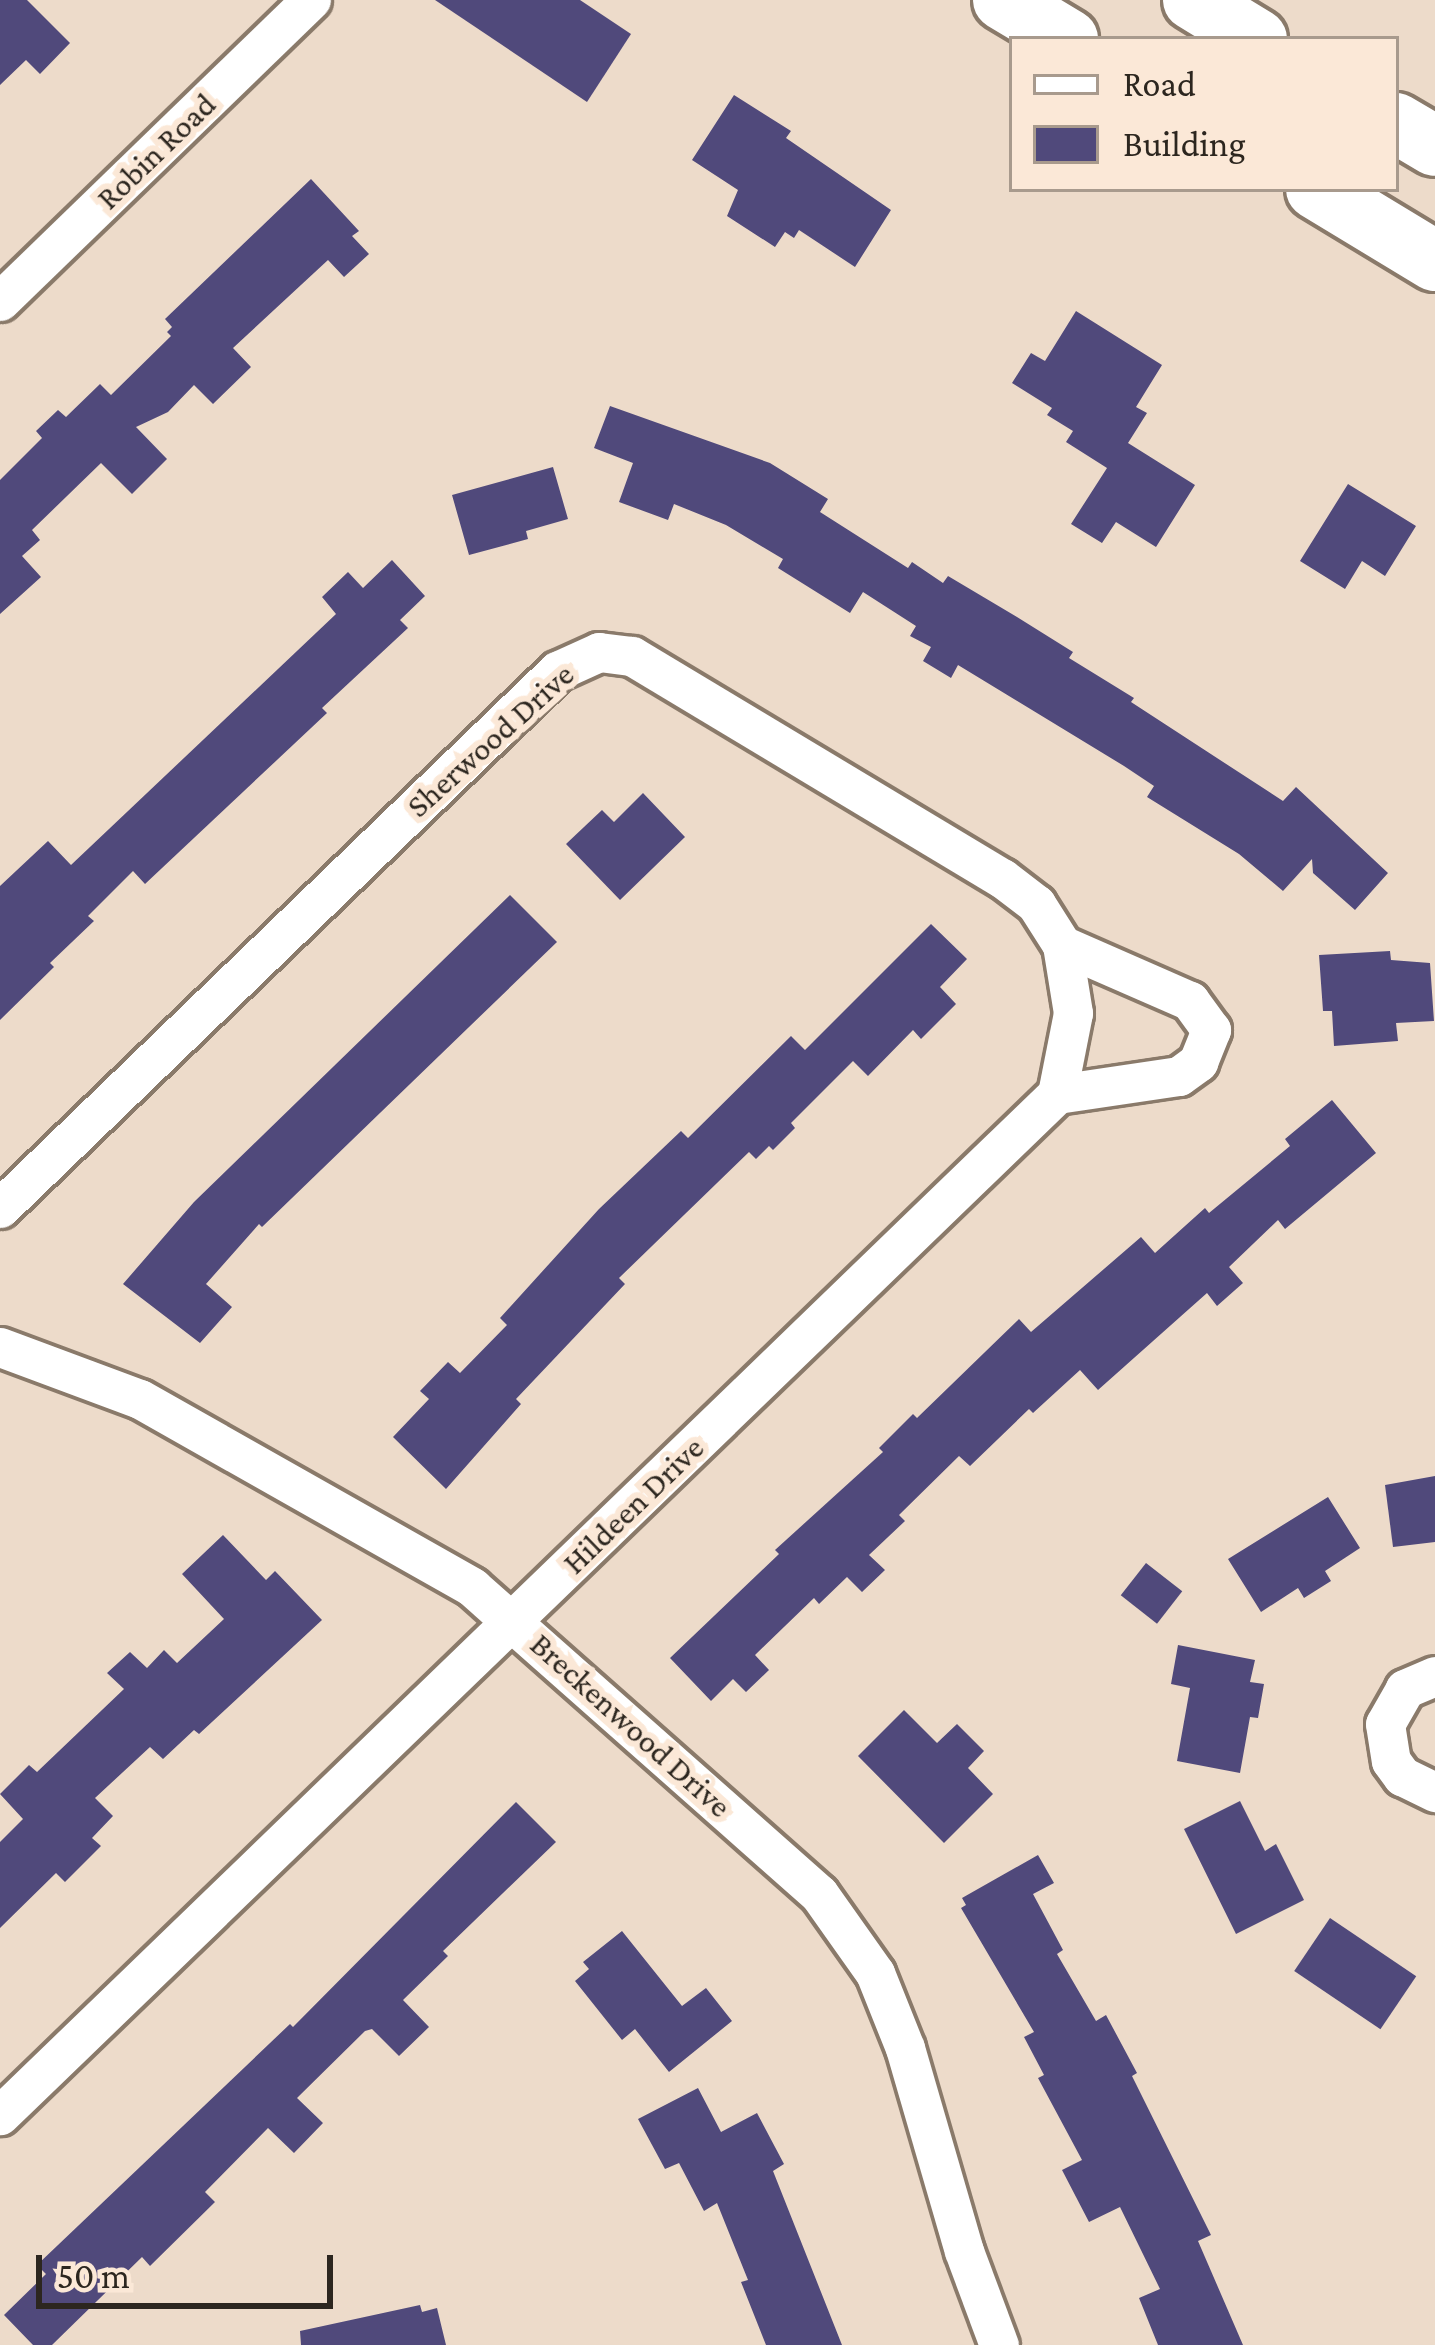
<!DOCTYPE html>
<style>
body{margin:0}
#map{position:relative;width:1435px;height:2345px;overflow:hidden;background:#eddbca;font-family:"Crimson Pro",serif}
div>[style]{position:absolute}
.building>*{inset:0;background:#50497b;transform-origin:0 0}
.roads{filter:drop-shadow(3px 0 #8a7a6a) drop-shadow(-3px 0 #8a7a6a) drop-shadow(0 3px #8a7a6a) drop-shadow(0 -3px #8a7a6a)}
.minor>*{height:39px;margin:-19.5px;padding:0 19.5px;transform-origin:19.5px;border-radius:19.5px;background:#fff}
.primary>*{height:60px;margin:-30px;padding:0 30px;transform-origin:30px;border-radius:30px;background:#fff}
span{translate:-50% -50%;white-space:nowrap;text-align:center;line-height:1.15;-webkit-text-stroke:12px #fbe8d7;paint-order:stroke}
.street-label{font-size:33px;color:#2c261f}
.legend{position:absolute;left:1009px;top:36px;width:390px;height:156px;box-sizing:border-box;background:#fbe8d7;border:3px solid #a89a8d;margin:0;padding:15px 21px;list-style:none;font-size:36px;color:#2c261f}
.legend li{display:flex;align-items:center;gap:24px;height:60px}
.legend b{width:60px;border:3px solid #a89a8d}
.scale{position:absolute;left:36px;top:2255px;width:297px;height:54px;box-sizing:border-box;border:6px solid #2c261f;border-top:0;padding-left:15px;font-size:36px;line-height:42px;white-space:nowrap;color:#2c261f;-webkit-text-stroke:9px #fbe8d7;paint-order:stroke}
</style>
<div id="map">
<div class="building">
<i style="clip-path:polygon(0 0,27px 0,70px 43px,40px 74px,26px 60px,0 85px)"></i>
<i style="clip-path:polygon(435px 0,580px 0,631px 34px,587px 102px)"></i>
<i style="clip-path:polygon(734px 95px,791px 131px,786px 138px,891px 210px,855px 267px,799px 230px,794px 238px,785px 232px,775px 247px,727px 216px,738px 190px,692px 160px)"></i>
<i style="clip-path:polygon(311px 179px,359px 231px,352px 236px,369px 254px,344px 277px,328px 260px,233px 348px,251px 367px,213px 404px,194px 385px,168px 412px,136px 427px,167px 459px,132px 494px,101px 463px,32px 530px,40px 540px,22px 556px,41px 577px,0 614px,0 480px,42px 438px,36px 431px,58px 410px,66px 417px,100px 384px,111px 395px,171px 336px,167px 332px,172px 327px,165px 319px)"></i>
<i style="clip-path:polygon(1076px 311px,1162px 365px,1136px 407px,1147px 413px,1128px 443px,1195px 485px,1156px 547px,1116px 522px,1102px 543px,1071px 524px,1107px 468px,1066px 442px,1073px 431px,1047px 415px,1052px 408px,1012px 383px,1031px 353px,1045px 361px)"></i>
<i style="clip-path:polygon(610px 406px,770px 463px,828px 499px,820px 512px,908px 568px,912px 562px,943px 583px,948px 576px,1017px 617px,1073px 652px,1069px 658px,1134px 698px,1131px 702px,1283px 801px,1296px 787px,1388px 873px,1355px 910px,1313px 873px,1312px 859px,1283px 891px,1239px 854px,1147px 797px,1154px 786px,1124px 766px,958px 665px,951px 678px,923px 661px,931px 647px,910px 636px,916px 626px,863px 592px,850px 613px,778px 568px,783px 559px,726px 525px,674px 504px,668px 520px,619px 502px,633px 463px,594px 448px)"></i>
<i style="clip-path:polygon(553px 467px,568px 519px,526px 531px,528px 539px,469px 555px,452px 495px)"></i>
<i style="clip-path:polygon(1348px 484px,1416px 526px,1385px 576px,1362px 561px,1345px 589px,1300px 561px)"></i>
<i style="clip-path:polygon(392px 560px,425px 596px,400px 620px,408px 628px,322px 708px,327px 713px,145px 884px,133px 871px,88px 916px,94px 921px,50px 963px,54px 967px,0 1020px,0 886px,48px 841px,71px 865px,336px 614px,322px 597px,348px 572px,363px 588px)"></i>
<i style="clip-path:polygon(643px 793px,685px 837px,620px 900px,566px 844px,602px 810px,614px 822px)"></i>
<i style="clip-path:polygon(510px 895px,557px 942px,262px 1227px,259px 1224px,206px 1284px,232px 1307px,200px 1343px,123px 1284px,194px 1202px)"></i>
<i style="clip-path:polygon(931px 924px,967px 959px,940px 987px,956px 1004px,921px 1039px,913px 1030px,868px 1076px,853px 1061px,791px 1123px,795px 1128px,773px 1150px,769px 1146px,756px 1159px,749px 1152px,619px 1278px,625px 1284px,516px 1399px,521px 1404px,446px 1489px,393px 1437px,429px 1399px,420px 1391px,448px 1362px,460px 1373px,507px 1325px,500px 1318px,599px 1209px,681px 1131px,688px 1138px,791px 1036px,805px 1050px)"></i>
<i style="clip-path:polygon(1390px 951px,1391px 960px,1430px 963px,1434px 1021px,1396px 1023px,1398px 1041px,1334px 1046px,1332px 1011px,1323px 1011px,1319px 955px)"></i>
<i style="clip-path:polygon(1332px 1100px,1376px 1153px,1285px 1229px,1278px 1220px,1229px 1267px,1243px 1283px,1217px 1306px,1207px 1293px,1098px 1390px,1080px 1370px,1033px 1413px,1029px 1409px,970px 1466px,959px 1456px,899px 1515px,905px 1521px,869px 1555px,885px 1570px,862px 1592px,847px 1577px,819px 1604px,814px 1598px,755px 1655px,769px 1670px,746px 1692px,733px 1679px,711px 1701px,670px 1658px,779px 1554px,775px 1550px,883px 1452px,879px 1448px,913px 1414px,917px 1418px,1019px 1319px,1031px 1332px,1141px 1237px,1155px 1253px,1205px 1208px,1209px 1213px,1290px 1146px,1285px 1139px)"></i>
<i style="clip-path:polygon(1435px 1476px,1435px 1542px,1393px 1547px,1385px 1485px)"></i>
<i style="clip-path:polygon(1328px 1497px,1360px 1548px,1325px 1571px,1331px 1581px,1304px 1598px,1298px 1588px,1261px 1612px,1228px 1559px)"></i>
<i style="clip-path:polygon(223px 1535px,266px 1580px,275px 1571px,322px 1620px,199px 1734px,194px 1730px,163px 1759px,150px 1747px,95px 1798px,113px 1816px,92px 1838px,101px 1846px,65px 1882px,56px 1873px,0 1928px,0 1842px,23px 1819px,0 1794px,29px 1765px,37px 1772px,124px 1689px,107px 1673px,130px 1652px,147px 1668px,164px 1650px,177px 1663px,224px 1619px,182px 1574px)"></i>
<i style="left:1146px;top:1563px;width:46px;height:41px;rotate:38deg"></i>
<i style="clip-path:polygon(1178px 1645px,1255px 1660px,1250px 1682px,1264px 1684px,1258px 1718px,1250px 1717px,1240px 1773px,1177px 1761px,1190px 1688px,1171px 1684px)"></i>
<i style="clip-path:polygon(904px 1710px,937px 1743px,957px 1724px,984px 1751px,968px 1768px,993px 1794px,944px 1843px,858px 1756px)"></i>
<i style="clip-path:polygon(1240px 1801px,1265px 1851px,1276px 1844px,1304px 1900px,1236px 1934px,1184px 1829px)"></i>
<i style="clip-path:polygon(516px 1802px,556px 1842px,443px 1951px,448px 1956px,403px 2000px,429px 2027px,399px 2056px,372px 2029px,365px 2031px,297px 2098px,323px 2123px,294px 2153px,268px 2128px,205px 2192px,215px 2202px,150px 2266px,142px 2257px,52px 2345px,33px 2345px,4px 2315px,46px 2274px,37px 2265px,290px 2024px,293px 2027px)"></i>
<i style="clip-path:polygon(1038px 1855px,1054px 1883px,1033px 1894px,1063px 1950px,1057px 1954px,1096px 2021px,1106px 2015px,1137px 2073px,1132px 2076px,1211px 2235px,1198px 2241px,1243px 2345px,1158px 2345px,1139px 2298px,1160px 2289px,1120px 2207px,1089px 2222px,1062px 2170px,1082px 2160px,1038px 2078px,1044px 2075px,1024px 2037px,1034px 2032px,961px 1908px,966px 1905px,962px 1898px)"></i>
<i style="left:1330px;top:1918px;width:104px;height:64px;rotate:34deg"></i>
<i style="clip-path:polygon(622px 1931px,682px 2006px,706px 1988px,732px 2021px,669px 2072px,635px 2029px,622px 2040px,575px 1981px,589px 1969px,583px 1962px)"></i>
<i style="clip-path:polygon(698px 2088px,721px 2132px,757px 2113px,784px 2164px,773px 2171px,842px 2345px,766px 2345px,741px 2282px,748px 2280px,717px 2203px,704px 2211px,679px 2163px,665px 2169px,638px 2119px)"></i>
<i style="clip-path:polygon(420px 2305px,422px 2312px,437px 2308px,446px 2345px,301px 2345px,300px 2331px)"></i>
</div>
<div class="roads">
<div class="minor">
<i style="left:0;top:301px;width:433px;rotate:-44.1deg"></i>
<i style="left:1057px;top:1094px;width:123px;rotate:-8.4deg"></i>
<i style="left:1179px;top:1076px;width:24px;rotate:-36deg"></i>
<i style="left:1198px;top:1062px;width:35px;rotate:-68deg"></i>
<i style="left:1211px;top:1030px;width:36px;rotate:-126deg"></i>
<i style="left:1190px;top:1001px;width:140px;rotate:-156.4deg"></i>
<i style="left:0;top:1208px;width:774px;rotate:-43.95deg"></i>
<i style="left:557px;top:671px;width:46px;rotate:-24.3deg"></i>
<i style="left:599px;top:652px;width:33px;rotate:7deg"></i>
<i style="left:632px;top:656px;width:431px;rotate:31deg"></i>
<i style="left:1002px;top:878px;width:43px;rotate:37.4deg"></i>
<i style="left:1036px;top:904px;width:49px;rotate:57.6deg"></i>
<i style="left:1062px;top:945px;width:69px;rotate:80.8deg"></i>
<i style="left:1073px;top:1013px;width:83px;rotate:101.2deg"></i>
<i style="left:1057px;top:1094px;width:1470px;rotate:135.99deg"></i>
<i style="left:0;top:1347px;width:149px;rotate:20.4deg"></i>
<i style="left:140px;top:1399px;width:382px;rotate:29.5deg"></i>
<i style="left:472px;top:1587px;width:463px;rotate:41.5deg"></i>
<i style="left:819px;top:1894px;width:97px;rotate:54.7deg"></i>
<i style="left:875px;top:1973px;width:81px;rotate:68.2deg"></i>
<i style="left:905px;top:2048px;width:211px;rotate:73.8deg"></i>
<i style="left:964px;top:2251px;width:100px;rotate:69.6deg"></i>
<i style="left:1435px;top:1676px;width:33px;rotate:157deg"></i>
<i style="left:1405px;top:1689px;width:40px;rotate:119.7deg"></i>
<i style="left:1385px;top:1724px;width:37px;rotate:81deg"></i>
<i style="left:1391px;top:1761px;width:19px;rotate:54deg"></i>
<i style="left:1402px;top:1776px;width:37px;rotate:26deg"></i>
</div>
<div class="primary">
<i style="left:1003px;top:0;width:76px;rotate:31deg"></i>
<i style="left:1193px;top:0;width:75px;rotate:31.4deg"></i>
<i style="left:1396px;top:123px;width:45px;rotate:30.5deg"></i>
<i style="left:1316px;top:189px;width:139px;rotate:31.2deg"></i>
</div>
</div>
<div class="street-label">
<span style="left:156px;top:151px;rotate:-44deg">Robin Road</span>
<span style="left:490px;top:740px;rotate:-42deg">Sherwood Drive</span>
<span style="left:633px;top:1505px;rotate:-44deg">Hildeen Drive</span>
<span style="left:631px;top:1725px;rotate:42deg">Breckenwood Drive</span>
</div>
<ul class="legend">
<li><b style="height:15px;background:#fff"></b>Road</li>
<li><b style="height:33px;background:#50497b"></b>Building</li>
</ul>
<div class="scale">50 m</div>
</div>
